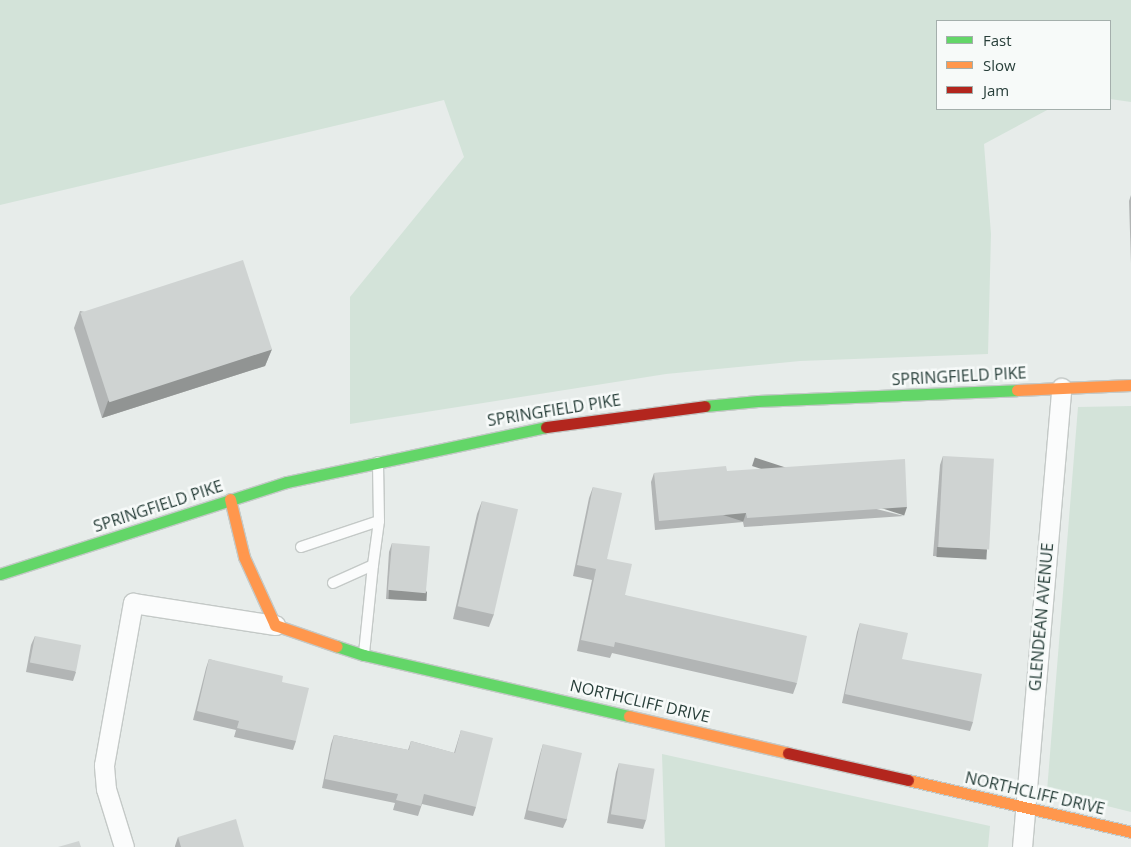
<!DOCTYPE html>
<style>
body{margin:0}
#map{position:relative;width:1131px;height:847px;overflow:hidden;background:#e7ecea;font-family:"Open Sans",sans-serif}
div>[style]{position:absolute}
.green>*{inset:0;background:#d3e3d9}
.roads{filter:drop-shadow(1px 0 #c4c9c7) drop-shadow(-1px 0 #c4c9c7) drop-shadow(0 1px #c4c9c7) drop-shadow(0 -1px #c4c9c7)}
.lane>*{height:10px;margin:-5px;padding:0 5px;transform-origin:5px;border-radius:5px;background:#fbfcfc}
.street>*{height:19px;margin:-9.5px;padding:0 9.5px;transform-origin:9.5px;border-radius:9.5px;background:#fbfcfc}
.fast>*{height:11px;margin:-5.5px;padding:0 5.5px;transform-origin:5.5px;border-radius:5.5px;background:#63d668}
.slow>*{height:11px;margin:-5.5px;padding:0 5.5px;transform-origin:5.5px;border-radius:5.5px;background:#ff974d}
.jam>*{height:11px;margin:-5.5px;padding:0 5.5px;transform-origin:5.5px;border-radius:5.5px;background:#b3261e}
.wall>*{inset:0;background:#b2b5b5}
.shaded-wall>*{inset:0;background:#919493;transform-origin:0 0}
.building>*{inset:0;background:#cfd3d2;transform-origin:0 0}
span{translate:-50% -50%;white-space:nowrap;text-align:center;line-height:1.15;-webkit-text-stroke:5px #f7faf9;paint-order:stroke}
.street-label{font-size:16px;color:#273e39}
.legend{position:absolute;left:936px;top:20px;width:175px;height:90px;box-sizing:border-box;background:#f7faf9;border:1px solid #a4afac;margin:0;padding:6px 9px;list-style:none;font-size:15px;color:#273e39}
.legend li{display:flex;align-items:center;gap:10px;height:25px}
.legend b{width:25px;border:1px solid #a4afac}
</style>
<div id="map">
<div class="green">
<i style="clip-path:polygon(0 0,1131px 0,1131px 102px,1110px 99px,1110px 21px,937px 21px,937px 109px,1049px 109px,984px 144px,991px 234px,988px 354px,800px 361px,666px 374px,350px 424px,350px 297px,464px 157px,444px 100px,0 205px)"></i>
<i style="clip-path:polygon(1131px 406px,1131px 812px,1047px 791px,1078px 407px)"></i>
<i style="clip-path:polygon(662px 754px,990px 826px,988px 847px,665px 847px)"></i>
</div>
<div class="roads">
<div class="lane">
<i style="left:301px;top:547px;width:82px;rotate:-18.4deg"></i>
<i style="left:379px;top:521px;width:59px;rotate:-91deg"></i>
<i style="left:373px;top:565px;width:44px;rotate:-82.2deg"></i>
<i style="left:333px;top:583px;width:44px;rotate:-24.2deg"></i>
<i style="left:373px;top:565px;width:89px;rotate:95.8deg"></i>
</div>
<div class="street">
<i style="left:124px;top:847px;width:61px;rotate:-107.2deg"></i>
<i style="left:106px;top:789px;width:24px;rotate:-95deg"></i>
<i style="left:104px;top:765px;width:165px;rotate:-79.9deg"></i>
<i style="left:133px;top:603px;width:144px;rotate:8.8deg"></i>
<i style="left:1022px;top:847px;width:461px;rotate:-85.1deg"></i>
</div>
<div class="fast">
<i style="left:705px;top:406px;width:53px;rotate:-5.4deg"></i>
<i style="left:758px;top:401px;width:259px;rotate:-2.4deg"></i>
<i style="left:0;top:574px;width:301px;rotate:-17.8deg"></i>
<i style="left:287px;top:482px;width:265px;rotate:-12deg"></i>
<i style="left:336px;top:646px;width:29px;rotate:18deg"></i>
<i style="left:364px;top:655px;width:272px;rotate:13deg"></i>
</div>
<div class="slow">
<i style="left:1017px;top:390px;width:114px;rotate:-2.5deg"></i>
<i style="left:230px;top:499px;width:60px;rotate:76.4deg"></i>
<i style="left:244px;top:557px;width:75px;rotate:65.5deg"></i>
<i style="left:275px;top:625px;width:65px;rotate:19deg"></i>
<i style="left:629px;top:716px;width:163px;rotate:13.1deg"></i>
<i style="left:908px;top:780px;width:229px;rotate:13.1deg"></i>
</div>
<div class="jam">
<i style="left:546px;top:427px;width:160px;rotate:-7.5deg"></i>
<i style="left:788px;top:753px;width:123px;rotate:12.7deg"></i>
</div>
</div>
<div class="wall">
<i style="clip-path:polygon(1131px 195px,1131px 263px,1129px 201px)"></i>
<i style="clip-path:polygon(80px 311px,272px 349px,265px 366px,102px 418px,74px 328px)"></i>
<i style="clip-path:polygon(943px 456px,987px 550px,984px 559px,933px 556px,940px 465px)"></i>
<i style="clip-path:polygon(727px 471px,904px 516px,744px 527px,743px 522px,655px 530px,651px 482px,654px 473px)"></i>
<i style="clip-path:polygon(593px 487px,607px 559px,625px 595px,797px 683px,793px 694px,612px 653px,610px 658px,577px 651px,592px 580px,573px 576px,589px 498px)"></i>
<i style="clip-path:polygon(482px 501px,494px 614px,489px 627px,453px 619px,477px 514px)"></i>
<i style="clip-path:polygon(392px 543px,427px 592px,424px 601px,386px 599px,389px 552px)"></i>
<i style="clip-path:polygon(860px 623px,973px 722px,970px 731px,842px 703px,857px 632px)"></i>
<i style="clip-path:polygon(35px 636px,76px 672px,73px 681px,26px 672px,31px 645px)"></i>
<i style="clip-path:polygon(209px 659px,282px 682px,296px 741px,293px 750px,234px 737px,236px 730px,193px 720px,206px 668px)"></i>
<i style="clip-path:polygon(461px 730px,476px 807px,473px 816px,422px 804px,418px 816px,393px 810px,395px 803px,322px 788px,331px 744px,334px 735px,408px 750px,411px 741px,454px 753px)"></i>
<i style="clip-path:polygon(543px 744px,567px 819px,563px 828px,524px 819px,540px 754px)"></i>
<i style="clip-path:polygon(619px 763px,646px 820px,643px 829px,607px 823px,616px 772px)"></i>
<i style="clip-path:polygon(178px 837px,244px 847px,175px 847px,175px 846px)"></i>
</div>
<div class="shaded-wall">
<i style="clip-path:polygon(272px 349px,265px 366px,102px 418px,108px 401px)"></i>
<i style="left:907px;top:507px;width:9px;height:160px;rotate:108deg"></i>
<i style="left:746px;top:513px;width:9px;height:87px;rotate:108deg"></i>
<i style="left:937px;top:547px;width:50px;height:10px;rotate:3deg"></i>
<i style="left:389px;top:590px;width:38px;height:9px;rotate:3deg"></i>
</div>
<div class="building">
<i style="left:243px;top:260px;width:94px;height:171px;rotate:72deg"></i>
<i style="left:943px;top:456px;width:51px;height:91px;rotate:3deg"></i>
<i style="clip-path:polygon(905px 459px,907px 507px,747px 518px,746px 513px,659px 521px,654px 473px,726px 466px,727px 471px)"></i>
<i style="clip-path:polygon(593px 487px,622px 493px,607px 559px,632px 564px,625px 595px,807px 636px,797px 683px,615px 642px,614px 647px,581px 640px,596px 569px,577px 565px)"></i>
<i style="left:482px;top:501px;width:37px;height:108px;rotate:13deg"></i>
<i style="left:392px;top:543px;width:38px;height:47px;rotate:5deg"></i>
<i style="clip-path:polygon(860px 623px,908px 633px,902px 659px,982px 674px,973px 722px,845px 694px)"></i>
<i style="left:35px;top:636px;width:47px;height:27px;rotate:11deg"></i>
<i style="clip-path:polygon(209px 659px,283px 676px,282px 682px,309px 688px,296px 741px,237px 728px,239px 721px,197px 711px)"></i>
<i style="clip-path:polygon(461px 730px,493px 738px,476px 807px,424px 794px,421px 806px,396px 800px,398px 794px,325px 779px,334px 735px,409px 750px,411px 741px,455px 753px)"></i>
<i style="left:543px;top:744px;width:40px;height:68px;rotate:13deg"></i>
<i style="left:619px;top:763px;width:36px;height:52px;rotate:9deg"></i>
<i style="clip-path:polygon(236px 819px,244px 847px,181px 847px,178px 837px)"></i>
<i style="clip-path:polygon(79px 841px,81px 847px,58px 847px)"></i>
</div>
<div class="street-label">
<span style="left:959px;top:376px;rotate:-3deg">SPRINGFIELD PIKE</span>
<span style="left:554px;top:410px;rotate:-9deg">SPRINGFIELD PIKE</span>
<span style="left:158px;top:506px;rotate:-18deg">SPRINGFIELD PIKE</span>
<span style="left:1041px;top:617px;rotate:-85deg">GLENDEAN AVENUE</span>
<span style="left:640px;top:701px;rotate:13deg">NORTHCLIFF DRIVE</span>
<span style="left:1035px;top:793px;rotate:13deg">NORTHCLIFF DRIVE</span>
</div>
<ul class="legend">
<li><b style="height:6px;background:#63d668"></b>Fast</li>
<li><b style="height:6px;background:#ff974d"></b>Slow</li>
<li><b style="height:6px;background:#b3261e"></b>Jam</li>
</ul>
</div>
